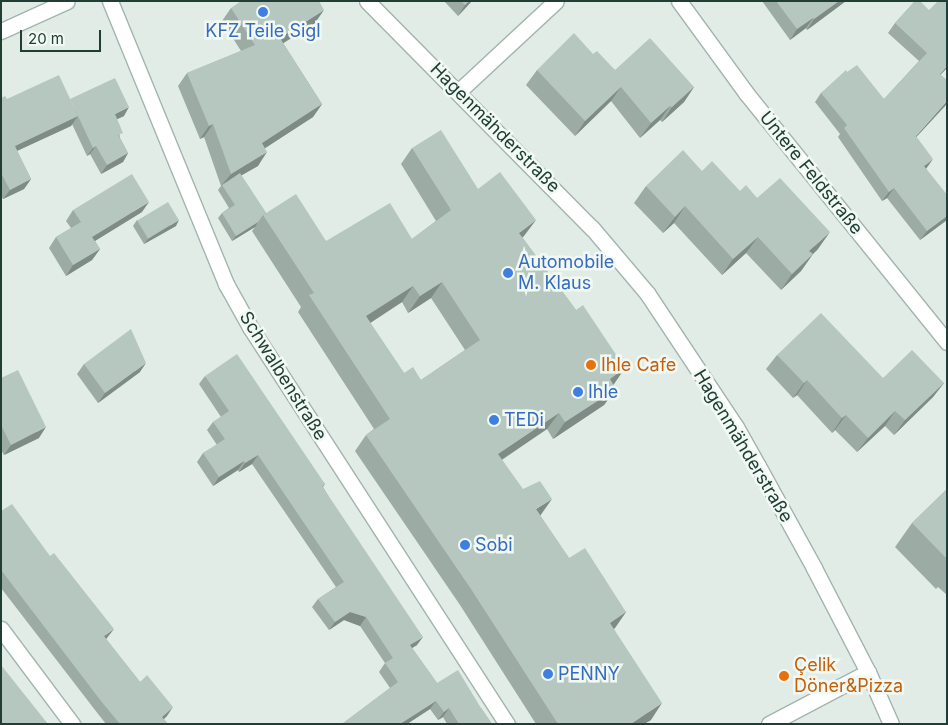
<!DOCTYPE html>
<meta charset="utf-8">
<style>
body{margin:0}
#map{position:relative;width:948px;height:725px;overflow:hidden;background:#e1ece7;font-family:Inter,sans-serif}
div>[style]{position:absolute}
.roads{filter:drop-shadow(1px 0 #a3b4ae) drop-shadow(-1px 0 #a3b4ae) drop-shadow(0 1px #a3b4ae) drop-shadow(0 -1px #a3b4ae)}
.minor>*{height:15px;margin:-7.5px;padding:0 7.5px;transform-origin:7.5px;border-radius:7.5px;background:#fff}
.wall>*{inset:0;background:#9daba5}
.shaded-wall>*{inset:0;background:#7f8b86}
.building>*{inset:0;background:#b6c7c0;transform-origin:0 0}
.dots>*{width:14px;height:14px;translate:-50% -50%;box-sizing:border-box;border:2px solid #f2f9f5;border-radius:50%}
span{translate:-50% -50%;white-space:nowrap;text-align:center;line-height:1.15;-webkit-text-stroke:5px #f2f9f5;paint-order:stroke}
.shop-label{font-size:18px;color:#366cbe}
.left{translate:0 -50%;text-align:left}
.street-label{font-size:18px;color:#203e35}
.food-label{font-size:18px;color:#c56008}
.frame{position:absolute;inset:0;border:2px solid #203e35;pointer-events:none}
.scale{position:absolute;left:20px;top:30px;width:81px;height:22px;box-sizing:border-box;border:2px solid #203e35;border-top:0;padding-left:6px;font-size:15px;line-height:18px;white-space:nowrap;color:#203e35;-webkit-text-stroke:4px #f2f9f5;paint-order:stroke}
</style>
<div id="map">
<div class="roads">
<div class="minor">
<i style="left:110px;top:1px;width:306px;rotate:67.7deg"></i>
<i style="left:226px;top:284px;width:49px;rotate:60.8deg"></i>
<i style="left:250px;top:327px;width:473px;rotate:57.1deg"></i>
<i style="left:367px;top:1px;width:320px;rotate:45.3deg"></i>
<i style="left:592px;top:228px;width:85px;rotate:49.8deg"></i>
<i style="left:647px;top:293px;width:161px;rotate:56.4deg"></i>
<i style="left:736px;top:427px;width:45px;rotate:60.6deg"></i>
<i style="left:758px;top:466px;width:116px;rotate:61.2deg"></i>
<i style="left:814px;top:568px;width:117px;rotate:62.6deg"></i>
<i style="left:868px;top:672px;width:57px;rotate:66.1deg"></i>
<i style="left:679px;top:1px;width:114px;rotate:53.9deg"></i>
<i style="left:746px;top:93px;width:320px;rotate:51.1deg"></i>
<i style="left:1px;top:31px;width:72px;rotate:-24.4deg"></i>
<i style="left:459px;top:91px;width:132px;rotate:-42.9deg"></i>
<i style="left:1px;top:629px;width:119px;rotate:53.2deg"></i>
<i style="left:769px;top:724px;width:112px;rotate:-27.7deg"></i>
</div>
</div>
<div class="wall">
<i style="clip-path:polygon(444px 1px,472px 1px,458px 16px)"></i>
<i style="clip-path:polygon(762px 1px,846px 1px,807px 30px,806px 28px,790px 40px)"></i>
<i style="clip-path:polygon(915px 1px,941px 75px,916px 137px,926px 169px,947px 195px,947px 220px,920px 240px,887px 198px,882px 201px,838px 137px,840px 134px,815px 102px,821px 93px,847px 72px,884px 99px,919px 61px,888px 33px,895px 23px)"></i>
<i style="clip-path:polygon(evenodd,231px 8px,315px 23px,283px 43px,322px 104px,313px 117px,265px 148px,258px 166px,241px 175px,266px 213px,326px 241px,412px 239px,436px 221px,401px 164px,412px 148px,478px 189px,524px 236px,522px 237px,576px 310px,625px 368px,613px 385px,616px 389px,604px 405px,553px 439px,547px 429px,502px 460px,569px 558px,626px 612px,614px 629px,651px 720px,644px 724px,536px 724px,460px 605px,355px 451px,366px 435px,374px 429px,298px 312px,301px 307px,252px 231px,255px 227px,232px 241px,218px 218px,222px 213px,229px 208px,218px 190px,221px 186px,204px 137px,200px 139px,178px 86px,187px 73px,241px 51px,222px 21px,231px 8px,431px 298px,465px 350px,421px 380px,404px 373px,370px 323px,402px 302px,408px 313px,431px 298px)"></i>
<i style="clip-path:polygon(593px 54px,615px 70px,694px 87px,684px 102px,662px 122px,660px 120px,640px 138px,611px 101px,575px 136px,526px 85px,537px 70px)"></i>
<i style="clip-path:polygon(1px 98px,7px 99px,124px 116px,117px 119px,120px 138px,128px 153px,123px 162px,101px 174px,90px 154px,87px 156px,72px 124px,71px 126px,17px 151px,31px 179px,24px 189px,3px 199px,1px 196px)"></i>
<i style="clip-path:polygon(702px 171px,740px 191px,757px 198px,818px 249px,813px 254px,801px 271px,781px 290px,746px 253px,722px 275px,674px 223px,663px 233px,634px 203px,646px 186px)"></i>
<i style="clip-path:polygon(73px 210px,142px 212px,95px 241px,100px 249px,92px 260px,66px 276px,49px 248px,56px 237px,71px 228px,66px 221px)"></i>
<i style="clip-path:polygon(137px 220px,176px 226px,144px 244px,133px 226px)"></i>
<i style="clip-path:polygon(777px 355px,883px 378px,944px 383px,933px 397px,894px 435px,885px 426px,857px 452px,835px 430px,832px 433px,797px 395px,793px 398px,766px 369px)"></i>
<i style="clip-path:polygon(84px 364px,140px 372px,98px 403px,77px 374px)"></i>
<i style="clip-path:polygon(205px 376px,325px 484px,323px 487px,417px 645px,412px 648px,437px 683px,481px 708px,492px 724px,447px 724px,443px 717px,438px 720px,430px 709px,407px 724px,342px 724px,390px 688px,379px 672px,385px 663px,360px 626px,344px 620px,329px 630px,312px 607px,318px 599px,336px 587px,252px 464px,239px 472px,238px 470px,213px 486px,197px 462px,203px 453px,217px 445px,207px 430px,213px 422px,221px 417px,199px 384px)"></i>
<i style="clip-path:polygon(1px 378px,39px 438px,4px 455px,1px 450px)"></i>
<i style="clip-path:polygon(947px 489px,947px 595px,938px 587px,936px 589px,895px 547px,912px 523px)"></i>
<i style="clip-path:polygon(1px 511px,107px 638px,106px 639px,167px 716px,164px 719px,168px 724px,106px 724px,95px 710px,1px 588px)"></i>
</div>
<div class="shaded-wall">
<i style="clip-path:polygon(469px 1px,472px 1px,458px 16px,465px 5px)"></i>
<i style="clip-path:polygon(839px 1px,846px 1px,807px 30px,814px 19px)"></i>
<i style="clip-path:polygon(324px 10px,315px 23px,271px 51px,280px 38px)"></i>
<i style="clip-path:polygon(813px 18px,806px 28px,790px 40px,797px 29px)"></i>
<i style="clip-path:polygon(947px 66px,947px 68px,933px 83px,940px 74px)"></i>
<i style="clip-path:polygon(621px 87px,611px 101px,575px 136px,585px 121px)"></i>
<i style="clip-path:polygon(694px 87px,684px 102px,662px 122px,672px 107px)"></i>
<i style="clip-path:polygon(947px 101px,947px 104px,909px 145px,916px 136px)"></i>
<i style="clip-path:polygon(322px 104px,313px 117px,253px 156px,262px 143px)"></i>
<i style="clip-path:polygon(670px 106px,660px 120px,640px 138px,651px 123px)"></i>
<i style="clip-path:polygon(129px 107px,124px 116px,109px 123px,115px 114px)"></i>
<i style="clip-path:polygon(78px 116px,71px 126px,8px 155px,15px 146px)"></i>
<i style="clip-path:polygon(213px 124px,204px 137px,200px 139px,209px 126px)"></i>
<i style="clip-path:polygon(96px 146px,90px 154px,87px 156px,93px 148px)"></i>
<i style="clip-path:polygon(267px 152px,258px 166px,223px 186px,222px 185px,231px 174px)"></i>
<i style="clip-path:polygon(128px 153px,123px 162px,101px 174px,107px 165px)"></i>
<i style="clip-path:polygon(933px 159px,926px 169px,917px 175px,924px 166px)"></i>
<i style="clip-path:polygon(31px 179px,24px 189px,3px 199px,10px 190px)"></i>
<i style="clip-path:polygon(894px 188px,887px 198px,882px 201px,889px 192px)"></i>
<i style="clip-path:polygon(149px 202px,142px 212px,85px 247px,92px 237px)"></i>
<i style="clip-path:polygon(685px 206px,674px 223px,663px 233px,675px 217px)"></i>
<i style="clip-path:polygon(947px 216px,947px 220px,920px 240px,927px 231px)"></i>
<i style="clip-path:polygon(179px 220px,176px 226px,144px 244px,148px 239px)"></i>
<i style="clip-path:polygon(536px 220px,524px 236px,508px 249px,519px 233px)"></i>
<i style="clip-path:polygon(258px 222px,255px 227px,232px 241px,236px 236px)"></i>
<i style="clip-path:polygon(830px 232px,818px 249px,798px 268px,809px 251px)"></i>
<i style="clip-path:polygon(758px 237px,746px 253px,722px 275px,733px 259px)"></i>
<i style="clip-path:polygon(100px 249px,92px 260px,66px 276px,73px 265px)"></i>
<i style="clip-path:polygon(813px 254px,801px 271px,781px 290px,792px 274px)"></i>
<i style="clip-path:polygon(442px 282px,431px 298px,408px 313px,420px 296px)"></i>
<i style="clip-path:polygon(413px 286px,402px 302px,355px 333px,366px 316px)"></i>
<i style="clip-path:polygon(146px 363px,140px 372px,98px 403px,105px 393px)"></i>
<i style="clip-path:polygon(625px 368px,614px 384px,598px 395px,610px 379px)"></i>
<i style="clip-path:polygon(807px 380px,797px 395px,793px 398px,804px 383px)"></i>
<i style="clip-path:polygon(944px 383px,933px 397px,894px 435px,905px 420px)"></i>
<i style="clip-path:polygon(616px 389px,604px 405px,553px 439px,565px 422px)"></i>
<i style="clip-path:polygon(895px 411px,885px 426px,857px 452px,868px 438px)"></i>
<i style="clip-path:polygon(559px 413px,547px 429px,486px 470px,498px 454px)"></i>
<i style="clip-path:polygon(846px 415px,835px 430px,832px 433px,842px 418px)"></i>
<i style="clip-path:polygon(46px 427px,39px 438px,4px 455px,11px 445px)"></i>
<i style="clip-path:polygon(258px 455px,252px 464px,239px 472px,245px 463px)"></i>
<i style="clip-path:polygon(244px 461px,238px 470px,213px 486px,219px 477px)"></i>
<i style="clip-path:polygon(552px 499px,540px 516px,524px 526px,536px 509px)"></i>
<i style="clip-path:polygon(350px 612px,366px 617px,360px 626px,344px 620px,329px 630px,335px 622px)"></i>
<i style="clip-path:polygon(626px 612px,615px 628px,598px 639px,610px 623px)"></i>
<i style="clip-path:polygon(114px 629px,107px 638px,98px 646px,104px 636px)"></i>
<i style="clip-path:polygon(423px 637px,417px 645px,404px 653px,410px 645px)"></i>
<i style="clip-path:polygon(436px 701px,430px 709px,407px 724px,400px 724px)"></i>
<i style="clip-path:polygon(662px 703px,651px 720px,644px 724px,631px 724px)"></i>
<i style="clip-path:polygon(173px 707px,167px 716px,158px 724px,162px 717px)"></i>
<i style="clip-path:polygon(449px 708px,443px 717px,438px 720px,444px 712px)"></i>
</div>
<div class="building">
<i style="clip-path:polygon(241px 1px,319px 1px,324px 10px,280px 38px,322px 104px,262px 143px,267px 152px,231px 174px,213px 124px,209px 126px,187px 73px,255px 45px,231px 8px)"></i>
<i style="clip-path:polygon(461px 1px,469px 1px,465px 5px)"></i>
<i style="clip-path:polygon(776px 1px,839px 1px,814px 19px,813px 18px,797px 29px)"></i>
<i style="clip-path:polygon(915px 1px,920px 1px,929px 10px,938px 1px,947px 1px,947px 66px,940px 74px,947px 80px,947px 101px,916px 136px,933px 159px,924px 166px,947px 195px,947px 216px,927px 231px,894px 188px,889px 192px,844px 128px,847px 125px,821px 93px,846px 70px,847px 72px,857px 65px,884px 99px,927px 53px,895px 23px)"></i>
<i style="clip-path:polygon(574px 33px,593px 54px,597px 51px,615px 70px,650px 38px,694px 87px,672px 107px,670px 106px,651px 123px,621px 87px,585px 121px,537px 70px)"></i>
<i style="clip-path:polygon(59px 75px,78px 116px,15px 146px,31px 179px,10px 190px,1px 173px,1px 98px,5px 96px,7px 99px)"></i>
<i style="clip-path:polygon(115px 78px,129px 107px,115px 114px,123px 133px,118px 135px,128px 153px,107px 165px,96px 146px,93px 148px,70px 99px)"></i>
<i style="clip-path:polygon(evenodd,441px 130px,478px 189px,500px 172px,536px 220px,519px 233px,576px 310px,583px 305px,625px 368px,610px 379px,616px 389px,565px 422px,559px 413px,498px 454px,523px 489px,540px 481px,552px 499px,536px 509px,569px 558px,585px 548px,626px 612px,610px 623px,662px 703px,631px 724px,558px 724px,471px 589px,366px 435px,390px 419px,309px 295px,314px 293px,263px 215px,296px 194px,326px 241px,390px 203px,412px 239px,451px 210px,412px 148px,441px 130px,442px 282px,480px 340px,421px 380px,413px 367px,404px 373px,366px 316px,413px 286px,420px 296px,442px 282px)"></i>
<i style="clip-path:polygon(683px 150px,702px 171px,712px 161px,740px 191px,746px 185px,757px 198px,780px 178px,830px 232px,809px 251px,813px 254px,792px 274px,758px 237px,733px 259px,685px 206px,675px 217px,646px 186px)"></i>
<i style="clip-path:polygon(240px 173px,266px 213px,263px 215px,258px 222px,236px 236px,222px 213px,235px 205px,222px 185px)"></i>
<i style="clip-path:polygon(132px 174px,149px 202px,92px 237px,100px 249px,73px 265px,56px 237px,81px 222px,73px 210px)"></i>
<i style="left:168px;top:202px;width:21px;height:36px;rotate:59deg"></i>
<i style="clip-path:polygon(821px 313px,883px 378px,912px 350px,944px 383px,905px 420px,895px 411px,868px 438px,846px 415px,842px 418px,807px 380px,804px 383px,777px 355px)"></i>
<i style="clip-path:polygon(131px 329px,146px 363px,105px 393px,84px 364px)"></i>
<i style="clip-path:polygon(237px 354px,325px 484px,322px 486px,423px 637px,410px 645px,437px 683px,458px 670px,481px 708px,492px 724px,459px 724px,449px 708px,444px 712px,436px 701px,400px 724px,342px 724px,398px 682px,385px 663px,393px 658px,366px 617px,350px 612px,335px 622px,318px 599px,344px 582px,258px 455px,245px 463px,244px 461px,219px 477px,203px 453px,225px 439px,213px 422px,229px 411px,205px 376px)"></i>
<i style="clip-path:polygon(18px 370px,46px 427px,11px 445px,1px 425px,1px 378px)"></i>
<i style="clip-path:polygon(947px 489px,947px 559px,912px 523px)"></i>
<i style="clip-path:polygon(12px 504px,50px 556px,54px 553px,114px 629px,104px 636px,140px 682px,147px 675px,173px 707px,162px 717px,168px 724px,120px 724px,101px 701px,1px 570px,1px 511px)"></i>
<i style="clip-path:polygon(1px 665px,48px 724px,2px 724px,1px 723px)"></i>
</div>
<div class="dots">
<i style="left:263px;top:12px;background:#3f7fe0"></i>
<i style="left:508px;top:273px;background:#3f7fe0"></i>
<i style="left:591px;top:365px;background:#e8710a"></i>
<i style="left:578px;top:392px;background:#3f7fe0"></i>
<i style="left:494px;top:420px;background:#3f7fe0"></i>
<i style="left:465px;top:545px;background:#3f7fe0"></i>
<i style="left:548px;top:674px;background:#3f7fe0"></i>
<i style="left:784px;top:676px;background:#e8710a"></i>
</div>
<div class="shop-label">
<span style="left:263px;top:31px">KFZ Teile Sigl</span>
<span class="left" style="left:518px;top:273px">Automobile<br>M. Klaus</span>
<span class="left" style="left:588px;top:392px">Ihle</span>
<span class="left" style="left:504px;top:420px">TEDi</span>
<span class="left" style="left:475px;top:545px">Sobi</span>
<span class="left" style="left:558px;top:674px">PENNY</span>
</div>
<div class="street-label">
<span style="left:495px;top:128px;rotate:45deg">Hagenmähderstraße</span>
<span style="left:811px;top:173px;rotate:51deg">Untere Feldstraße</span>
<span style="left:283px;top:376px;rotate:58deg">Schwalbenstraße</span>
<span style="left:743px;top:446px;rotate:59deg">Hagenmähderstraße</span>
</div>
<div class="food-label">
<span class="left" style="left:601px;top:365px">Ihle Cafe</span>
<span class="left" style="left:794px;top:676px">Çelik<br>Döner&amp;Pizza</span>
</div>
<div class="frame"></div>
<div class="scale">20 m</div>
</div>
